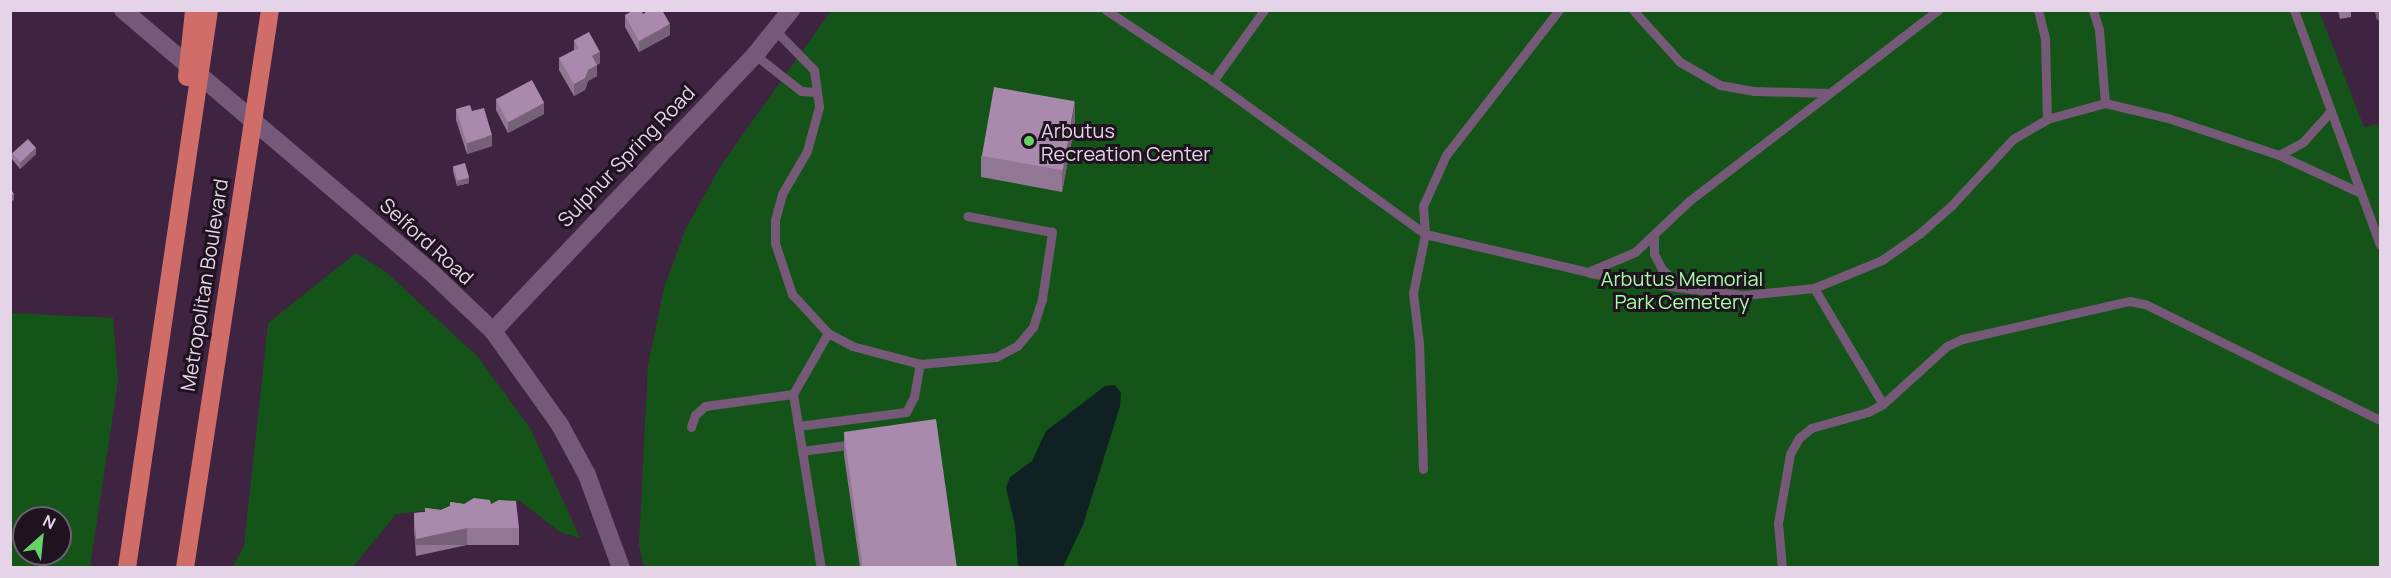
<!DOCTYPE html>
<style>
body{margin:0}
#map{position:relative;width:2391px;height:578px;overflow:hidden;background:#3e2441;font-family:Manrope,sans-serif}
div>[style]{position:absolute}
.green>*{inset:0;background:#145418}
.water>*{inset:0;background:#0f2122}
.service>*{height:9px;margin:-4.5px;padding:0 4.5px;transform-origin:4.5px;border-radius:4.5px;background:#765878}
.tertiary>*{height:18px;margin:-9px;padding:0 9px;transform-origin:9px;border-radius:9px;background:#765878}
.secondary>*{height:18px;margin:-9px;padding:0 9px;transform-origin:9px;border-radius:9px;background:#765878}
.motorway>*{height:18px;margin:-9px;padding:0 9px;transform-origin:9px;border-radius:9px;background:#d06d69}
.wall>*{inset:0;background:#927794}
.shaded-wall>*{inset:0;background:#776178;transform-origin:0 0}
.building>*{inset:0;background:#aa8aac;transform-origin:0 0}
.dots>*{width:16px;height:16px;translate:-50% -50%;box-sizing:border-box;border:3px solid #1f1320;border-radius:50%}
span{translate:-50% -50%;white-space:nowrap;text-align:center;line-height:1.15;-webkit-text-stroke:6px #1f1320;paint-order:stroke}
.poi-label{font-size:20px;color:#e5d4e7}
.left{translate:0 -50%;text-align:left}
.street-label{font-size:20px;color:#e5d4e7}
.park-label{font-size:20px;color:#a4fea3}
.frame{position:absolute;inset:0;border:12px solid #e5d4e7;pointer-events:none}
.north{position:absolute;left:12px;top:506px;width:60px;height:60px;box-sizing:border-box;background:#1f1320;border:2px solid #6e6070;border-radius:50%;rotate:27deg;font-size:16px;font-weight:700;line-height:24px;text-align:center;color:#e5d4e7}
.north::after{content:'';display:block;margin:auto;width:21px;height:27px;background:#65d467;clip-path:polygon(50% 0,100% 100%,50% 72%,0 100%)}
</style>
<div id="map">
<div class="green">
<i style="clip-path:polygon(831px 11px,2319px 11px,2364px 127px,2380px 124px,2380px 567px,644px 568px,639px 545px,648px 365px,664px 288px,686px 228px,722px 164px)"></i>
<i style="clip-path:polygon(356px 253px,386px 272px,478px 357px,530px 428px,580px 538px,560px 532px,520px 501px,396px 514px,353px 567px,232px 568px,244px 546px,268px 323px)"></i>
<i style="clip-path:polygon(evenodd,11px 313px,113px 318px,118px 381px,90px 567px,11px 567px,11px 313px,24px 518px,60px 518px,60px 554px,24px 554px,24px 518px)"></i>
</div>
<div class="water">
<i style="clip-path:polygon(1115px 385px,1121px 393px,1120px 406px,1083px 525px,1063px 567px,1018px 567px,1015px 525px,1006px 488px,1010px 477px,1032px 461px,1046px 431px,1105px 386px)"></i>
</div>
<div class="service">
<i style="left:1106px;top:10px;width:128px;rotate:33.6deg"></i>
<i style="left:1213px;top:81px;width:261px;rotate:35.8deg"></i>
<i style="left:1425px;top:234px;width:167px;rotate:13.1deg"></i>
<i style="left:1588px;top:272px;width:51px;rotate:-23.1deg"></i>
<i style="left:1635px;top:252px;width:74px;rotate:-43.4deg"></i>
<i style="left:1689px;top:201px;width:314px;rotate:-37.5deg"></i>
<i style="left:1633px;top:10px;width:70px;rotate:47.9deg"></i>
<i style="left:1680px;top:62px;width:46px;rotate:29.9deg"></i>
<i style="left:1720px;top:85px;width:35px;rotate:10deg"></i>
<i style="left:1754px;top:91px;width:76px;rotate:1.5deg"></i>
<i style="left:2038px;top:10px;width:30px;rotate:76deg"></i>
<i style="left:2045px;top:39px;width:80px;rotate:88.6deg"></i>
<i style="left:2093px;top:10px;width:21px;rotate:73deg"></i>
<i style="left:2099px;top:30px;width:73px;rotate:85.3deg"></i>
<i style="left:2294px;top:10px;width:250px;rotate:69.9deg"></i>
<i style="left:2379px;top:10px;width:6px;rotate:81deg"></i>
<i style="left:775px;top:30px;width:56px;rotate:45.7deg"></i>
<i style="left:814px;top:70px;width:37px;rotate:82deg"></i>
<i style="left:819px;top:107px;width:46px;rotate:105.3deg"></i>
<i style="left:807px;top:151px;width:50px;rotate:120.2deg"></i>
<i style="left:782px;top:194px;width:27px;rotate:105deg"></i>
<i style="left:775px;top:220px;width:23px;rotate:90deg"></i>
<i style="left:775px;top:243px;width:54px;rotate:71.6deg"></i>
<i style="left:792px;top:294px;width:53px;rotate:47.3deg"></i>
<i style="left:828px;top:333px;width:27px;rotate:28deg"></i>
<i style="left:852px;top:346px;width:70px;rotate:14.8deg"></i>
<i style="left:920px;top:364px;width:76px;rotate:-5.3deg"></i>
<i style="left:996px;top:357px;width:24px;rotate:-28deg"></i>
<i style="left:1017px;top:346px;width:25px;rotate:-50deg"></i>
<i style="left:1033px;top:327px;width:29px;rotate:-72deg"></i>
<i style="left:1042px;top:299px;width:68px;rotate:-81.5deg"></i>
<i style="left:1052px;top:232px;width:86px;rotate:-169.3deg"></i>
<i style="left:755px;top:55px;width:58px;rotate:38deg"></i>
<i style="left:801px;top:91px;width:15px;rotate:4deg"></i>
<i style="left:1213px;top:81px;width:87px;rotate:-54.3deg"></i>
<i style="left:2279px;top:155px;width:27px;rotate:-28deg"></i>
<i style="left:2303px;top:142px;width:42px;rotate:-47.9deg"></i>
<i style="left:1654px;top:237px;width:17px;rotate:90deg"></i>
<i style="left:1654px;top:254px;width:17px;rotate:62deg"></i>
<i style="left:1662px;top:269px;width:28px;rotate:42deg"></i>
<i style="left:1683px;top:288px;width:61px;rotate:6.5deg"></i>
<i style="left:1744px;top:295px;width:70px;rotate:-5.7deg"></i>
<i style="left:1814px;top:288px;width:74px;rotate:-22.4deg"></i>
<i style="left:1882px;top:260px;width:45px;rotate:-35.1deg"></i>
<i style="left:1919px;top:234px;width:43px;rotate:-41.2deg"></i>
<i style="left:1951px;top:206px;width:91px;rotate:-47.2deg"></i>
<i style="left:2013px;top:139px;width:39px;rotate:-30deg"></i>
<i style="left:2047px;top:119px;width:60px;rotate:-15.4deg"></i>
<i style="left:2105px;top:103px;width:65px;rotate:13.4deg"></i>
<i style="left:2168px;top:118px;width:117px;rotate:18.4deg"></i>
<i style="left:2279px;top:155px;width:90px;rotate:24.9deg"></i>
<i style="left:1590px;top:273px;width:94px;rotate:9.2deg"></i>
<i style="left:1814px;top:288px;width:135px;rotate:59.3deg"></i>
<i style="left:793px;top:394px;width:176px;rotate:80.9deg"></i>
<i style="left:798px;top:426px;width:109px;rotate:-7.4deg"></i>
<i style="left:906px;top:412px;width:17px;rotate:-62deg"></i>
<i style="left:914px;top:397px;width:34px;rotate:-80deg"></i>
<i style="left:691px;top:427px;width:13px;rotate:-72deg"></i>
<i style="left:695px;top:415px;width:13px;rotate:-42deg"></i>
<i style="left:705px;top:406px;width:89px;rotate:-7.8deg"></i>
<i style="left:793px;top:394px;width:70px;rotate:-60.2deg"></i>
<i style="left:802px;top:451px;width:53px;rotate:-7.5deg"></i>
<i style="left:1423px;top:469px;width:126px;rotate:-91.8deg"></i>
<i style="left:1419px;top:343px;width:50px;rotate:-96.8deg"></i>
<i style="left:1413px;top:293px;width:60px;rotate:-78.5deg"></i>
<i style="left:1425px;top:234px;width:28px;rotate:-94deg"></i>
<i style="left:1423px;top:206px;width:56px;rotate:-65.7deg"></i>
<i style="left:1446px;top:155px;width:184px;rotate:-52.1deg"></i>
<i style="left:1782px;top:568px;width:45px;rotate:-95.1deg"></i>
<i style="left:1778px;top:523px;width:70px;rotate:-80.1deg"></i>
<i style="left:1790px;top:454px;width:18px;rotate:-61deg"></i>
<i style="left:1799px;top:438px;width:16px;rotate:-40deg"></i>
<i style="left:1811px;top:428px;width:59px;rotate:-15.7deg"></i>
<i style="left:1868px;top:412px;width:17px;rotate:-28deg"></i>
<i style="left:1883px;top:404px;width:86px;rotate:-42.2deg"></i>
<i style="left:1947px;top:346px;width:17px;rotate:-25deg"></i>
<i style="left:1962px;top:339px;width:171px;rotate:-12.8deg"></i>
<i style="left:2129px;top:301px;width:16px;rotate:11deg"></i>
<i style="left:2145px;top:304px;width:262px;rotate:26.3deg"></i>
</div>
<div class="tertiary">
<i style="left:493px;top:331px;width:115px;rotate:54.5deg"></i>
<i style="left:560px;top:425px;width:57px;rotate:61.6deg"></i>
<i style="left:587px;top:475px;width:99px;rotate:69.9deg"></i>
</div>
<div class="secondary">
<i style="left:123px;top:10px;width:409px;rotate:40.4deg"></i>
<i style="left:434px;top:275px;width:81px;rotate:43.5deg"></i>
<i style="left:493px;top:331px;width:381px;rotate:-46.5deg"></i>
<i style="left:755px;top:55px;width:58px;rotate:-51.3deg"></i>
</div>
<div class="motorway">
<i style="left:187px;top:77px;width:67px;rotate:-84deg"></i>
<i style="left:127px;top:568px;width:564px;rotate:-81.64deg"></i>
<i style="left:185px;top:568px;width:564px;rotate:-81.34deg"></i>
</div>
<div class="wall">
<i style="clip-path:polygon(2338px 10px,2351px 10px,2351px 17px,2340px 19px)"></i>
<i style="clip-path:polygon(643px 14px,670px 35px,639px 52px,625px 27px,625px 15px)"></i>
<i style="clip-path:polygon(574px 40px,600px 63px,597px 65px,597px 76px,588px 81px,585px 90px,574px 96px,559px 70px,559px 58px,574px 50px)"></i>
<i style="clip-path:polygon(496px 99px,544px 114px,508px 133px,496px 110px)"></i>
<i style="clip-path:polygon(456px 109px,472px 111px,492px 146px,467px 154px,456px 120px)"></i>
<i style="clip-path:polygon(1075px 123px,1062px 192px,981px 177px,981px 156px)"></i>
<i style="clip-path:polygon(12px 153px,36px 154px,20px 169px,12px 159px)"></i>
<i style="clip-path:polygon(453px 166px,469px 183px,457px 186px,453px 171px)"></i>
<i style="clip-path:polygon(844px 434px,958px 567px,860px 567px,844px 455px)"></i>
<i style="clip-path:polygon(450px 502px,464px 504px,491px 504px,519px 528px,519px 545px,467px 545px,416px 556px,414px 529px,414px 513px,425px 512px,425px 508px,441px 510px,450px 506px)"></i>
</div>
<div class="shaded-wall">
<i style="clip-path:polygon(670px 24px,670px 35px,639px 52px,639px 41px)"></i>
<i style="clip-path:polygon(600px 52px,600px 63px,597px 65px,597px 76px,588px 81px,585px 90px,574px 96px,574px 84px,592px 56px)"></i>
<i style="clip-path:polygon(1075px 102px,1075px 123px,1062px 192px,1062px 171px)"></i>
<i style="clip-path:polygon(544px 103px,544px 114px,508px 133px,508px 122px)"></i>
<i style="clip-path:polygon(492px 135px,492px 146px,467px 154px,467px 143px)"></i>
<i style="clip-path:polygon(36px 148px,36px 154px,20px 169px,20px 163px)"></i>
<i style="clip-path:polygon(469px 177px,469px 183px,457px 186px,457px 180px)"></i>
<i style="clip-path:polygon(14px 194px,14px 200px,10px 202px,10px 196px)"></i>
<i style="left:467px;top:528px;width:17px;height:52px;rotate:90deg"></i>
</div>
<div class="building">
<i style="clip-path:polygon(634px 10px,641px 10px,643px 14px,649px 10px,662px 10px,670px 24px,639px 41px,625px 15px)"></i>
<i style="clip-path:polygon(589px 32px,600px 52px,592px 56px,597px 65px,588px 70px,585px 78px,574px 84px,559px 58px,579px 48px,574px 40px)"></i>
<i style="left:532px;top:80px;width:26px;height:41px;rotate:62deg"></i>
<i style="left:994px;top:87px;width:82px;height:70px;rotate:10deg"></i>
<i style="clip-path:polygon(470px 105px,472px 111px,484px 108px,492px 135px,467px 143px,456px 109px)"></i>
<i style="left:28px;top:139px;width:12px;height:21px;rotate:48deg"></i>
<i style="left:465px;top:163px;width:15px;height:12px;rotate:74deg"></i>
<i style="clip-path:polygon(10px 188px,14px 194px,10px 196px)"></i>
<i style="left:936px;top:419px;width:150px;height:93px;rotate:82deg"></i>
<i style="clip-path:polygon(474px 498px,490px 500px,491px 504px,499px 500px,516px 501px,519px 528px,467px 528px,416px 539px,414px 513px,425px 512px,425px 508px,441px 510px,450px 506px,450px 502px,464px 504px)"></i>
</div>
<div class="dots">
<i style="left:1029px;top:141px;background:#65d467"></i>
</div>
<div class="poi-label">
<span class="left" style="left:1041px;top:142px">Arbutus<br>Recreation Center</span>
</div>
<div class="street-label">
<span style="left:626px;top:156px;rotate:-46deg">Sulphur Spring Road</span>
<span style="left:427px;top:241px;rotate:42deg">Selford Road</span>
<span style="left:204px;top:285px;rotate:-81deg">Metropolitan Boulevard</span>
</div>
<div class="park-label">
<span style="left:1682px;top:290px">Arbutus Memorial<br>Park Cemetery</span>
</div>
<div class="frame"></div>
<div class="north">N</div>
</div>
